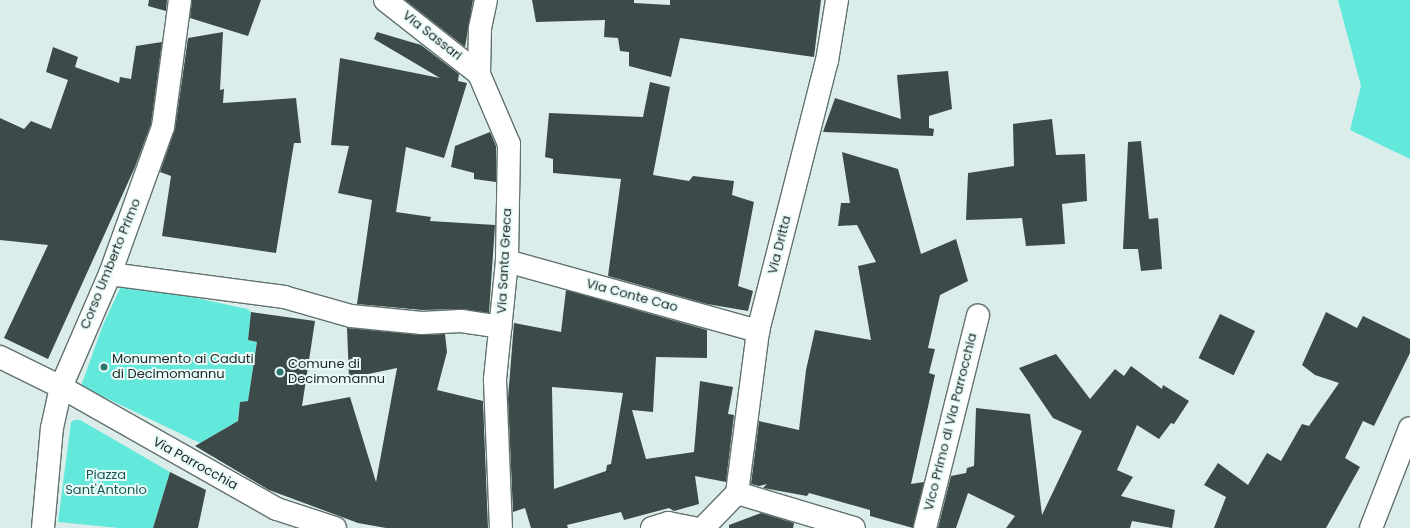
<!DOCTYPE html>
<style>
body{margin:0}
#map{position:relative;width:1410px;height:528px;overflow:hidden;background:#dbedeb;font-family:Poppins,sans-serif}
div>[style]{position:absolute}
.green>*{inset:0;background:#63e9dc}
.building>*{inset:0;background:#3c4b49;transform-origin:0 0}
.roads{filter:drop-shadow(1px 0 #61716f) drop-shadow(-1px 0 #61716f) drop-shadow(0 1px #61716f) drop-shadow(0 -1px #61716f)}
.minor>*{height:22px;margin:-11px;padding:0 11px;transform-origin:11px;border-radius:11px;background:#fff}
.dots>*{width:11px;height:11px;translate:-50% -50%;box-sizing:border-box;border:2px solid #e8fbf8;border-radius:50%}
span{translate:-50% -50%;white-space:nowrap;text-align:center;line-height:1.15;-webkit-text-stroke:4px #e8fbf8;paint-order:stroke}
.street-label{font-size:13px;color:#212827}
.poi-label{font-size:13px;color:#212827}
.left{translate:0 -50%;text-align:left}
.park-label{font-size:13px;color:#1a554f}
</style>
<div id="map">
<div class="green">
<i style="clip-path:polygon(1338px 0,1410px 0,1410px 159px,1350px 130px,1361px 86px)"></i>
<i style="clip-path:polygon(123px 282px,247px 309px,251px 312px,248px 340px,257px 342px,248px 401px,240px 402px,237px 425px,231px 425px,200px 443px,81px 386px,103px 325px)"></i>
<i style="clip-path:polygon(74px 420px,80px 420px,170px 472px,153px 528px,119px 528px,58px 522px,71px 422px)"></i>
</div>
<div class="building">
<i style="clip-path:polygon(149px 0,167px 0,166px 11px,148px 6px)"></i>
<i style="clip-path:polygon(192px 0,261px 0,248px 36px,190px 18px)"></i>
<i style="clip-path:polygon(405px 0,473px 0,465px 47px)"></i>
<i style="clip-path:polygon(532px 0,634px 0,634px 3px,670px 5px,670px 0,821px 0,814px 57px,680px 38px,671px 77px,629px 66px,629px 52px,620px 51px,618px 38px,604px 37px,605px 20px,536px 22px)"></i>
<i style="clip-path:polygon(223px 32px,220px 90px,224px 89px,223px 103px,296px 98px,301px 143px,294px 143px,276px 253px,162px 236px,171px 176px,160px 172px,175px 129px,188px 38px)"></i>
<i style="clip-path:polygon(377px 32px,421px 45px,459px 74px,458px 81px,467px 83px,444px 158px,406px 147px,396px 212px,431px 217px,430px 221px,495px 225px,489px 313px,463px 309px,422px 310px,357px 304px,372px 200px,338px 193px,349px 146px,331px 145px,340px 58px,440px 78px,374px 39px)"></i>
<i style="clip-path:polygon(162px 42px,151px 124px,135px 167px,48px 359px,4px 338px,48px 245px,0 240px,0 118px,24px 129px,31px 121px,51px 129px,68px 80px,46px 72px,53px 47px,78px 57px,75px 67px,119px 83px,120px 77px,131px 79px,136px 46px)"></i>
<i style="clip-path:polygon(948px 71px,952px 109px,929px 116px,929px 128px,934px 129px,933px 136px,823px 132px,835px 98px,901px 119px,897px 75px)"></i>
<i style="clip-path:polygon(650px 82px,670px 87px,653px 175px,689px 181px,693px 176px,734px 181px,732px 195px,754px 202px,738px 286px,753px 291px,748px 311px,707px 304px,608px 276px,621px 179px,553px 173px,553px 159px,545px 157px,549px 113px,643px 117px)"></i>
<i style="clip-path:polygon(1052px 119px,1056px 155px,1085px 154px,1087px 201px,1062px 204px,1065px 244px,1026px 246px,1022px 218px,966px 220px,968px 173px,1014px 166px,1013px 124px)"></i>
<i style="clip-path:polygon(490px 132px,496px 146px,496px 182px,474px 179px,474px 173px,451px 167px,455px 146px)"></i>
<i style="clip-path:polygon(1141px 141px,1149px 219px,1158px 218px,1162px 269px,1141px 271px,1138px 249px,1123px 249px,1128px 142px)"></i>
<i style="clip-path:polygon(842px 152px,898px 169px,921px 254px,956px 239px,968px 281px,940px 295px,928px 348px,935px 349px,929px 373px,935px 375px,911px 484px,924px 482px,913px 528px,870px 516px,870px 510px,809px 493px,807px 496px,763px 488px,767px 484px,759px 486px,751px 484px,759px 421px,799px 430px,806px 370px,815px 330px,871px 340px,858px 266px,876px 262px,857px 225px,838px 226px,841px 203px,850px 203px)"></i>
<i style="clip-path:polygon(evenodd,566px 290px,707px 330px,707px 358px,656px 357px,653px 412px,632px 410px,646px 459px,694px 452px,700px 381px,733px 387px,728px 414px,734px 415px,726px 482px,695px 476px,699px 504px,674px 511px,669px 508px,624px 520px,621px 512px,567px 525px,568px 528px,531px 528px,525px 508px,513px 512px,508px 398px,514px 323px,561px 332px,566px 290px,552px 387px,623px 393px,611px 464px,607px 465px,606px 471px,554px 489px,552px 387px)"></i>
<i style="clip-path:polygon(251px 312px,315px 321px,302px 406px,350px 397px,376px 482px,397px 368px,349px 378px,347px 328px,421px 335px,445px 334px,447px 352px,437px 390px,483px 401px,488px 528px,386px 528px,358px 523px,269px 490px,195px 446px,238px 421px,240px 402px,248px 401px,257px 342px,248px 340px)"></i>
<i style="clip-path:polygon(1326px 312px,1357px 328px,1363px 316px,1410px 339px,1410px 353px,1374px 426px,1363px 421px,1345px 458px,1360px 467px,1326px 528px,1214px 528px,1226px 497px,1204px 485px,1218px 463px,1248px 485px,1267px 453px,1281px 461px,1302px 424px,1309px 426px,1339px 383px,1315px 375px,1302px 365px)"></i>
<i style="left:1220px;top:314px;width:39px;height:49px;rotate:26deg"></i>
<i style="clip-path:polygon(1056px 354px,1090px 399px,1115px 369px,1124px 376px,1131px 366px,1162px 389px,1163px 385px,1189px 401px,1174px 424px,1171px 423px,1159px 439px,1137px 425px,1117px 470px,1133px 477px,1121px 496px,1175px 510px,1172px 528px,1132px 521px,1130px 528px,1006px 528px,1015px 516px,968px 493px,956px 528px,938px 528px,951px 476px,966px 473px,967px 468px,974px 466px,976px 408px,1030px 414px,1042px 515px,1082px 431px,1053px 418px,1019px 368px)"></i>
<i style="clip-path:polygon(170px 472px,206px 490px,198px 528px,153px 528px)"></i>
<i style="clip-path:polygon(761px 513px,794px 523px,793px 528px,729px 528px,729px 525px)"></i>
</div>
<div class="roads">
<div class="minor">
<i style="left:385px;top:0;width:120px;rotate:38.2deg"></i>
<i style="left:486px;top:0;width:30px;rotate:102deg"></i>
<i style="left:480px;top:29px;width:45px;rotate:91.3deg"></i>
<i style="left:479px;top:74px;width:76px;rotate:66.8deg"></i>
<i style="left:509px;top:144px;width:117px;rotate:91deg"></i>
<i style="left:507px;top:261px;width:120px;rotate:95.8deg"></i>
<i style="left:495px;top:380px;width:148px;rotate:87.7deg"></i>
<i style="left:507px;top:261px;width:261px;rotate:15.6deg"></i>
<i style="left:110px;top:274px;width:176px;rotate:7.5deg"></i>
<i style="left:284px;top:297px;width:70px;rotate:15.8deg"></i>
<i style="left:351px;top:316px;width:71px;rotate:5.6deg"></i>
<i style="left:422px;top:323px;width:39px;rotate:-3deg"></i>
<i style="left:461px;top:321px;width:40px;rotate:8.5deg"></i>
<i style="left:0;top:357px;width:68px;rotate:26.2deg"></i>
<i style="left:61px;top:387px;width:248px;rotate:29.5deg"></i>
<i style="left:277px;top:509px;width:61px;rotate:18.1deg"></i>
<i style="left:737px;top:493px;width:163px;rotate:-82.6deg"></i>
<i style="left:758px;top:331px;width:279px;rotate:-75.7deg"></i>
<i style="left:827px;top:61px;width:62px;rotate:-80.7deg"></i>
<i style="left:737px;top:493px;width:122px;rotate:16.7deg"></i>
<i style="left:43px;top:528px;width:100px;rotate:-84.9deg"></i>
<i style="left:52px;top:428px;width:42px;rotate:-77.6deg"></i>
<i style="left:61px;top:387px;width:123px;rotate:-66.6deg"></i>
<i style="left:110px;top:274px;width:156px;rotate:-70.2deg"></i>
<i style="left:163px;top:127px;width:128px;rotate:-82.4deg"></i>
<i style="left:652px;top:528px;width:17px;rotate:-17deg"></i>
<i style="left:668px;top:523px;width:25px;rotate:11deg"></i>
<i style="left:703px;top:528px;width:49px;rotate:-45.8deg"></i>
<i style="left:925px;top:528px;width:219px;rotate:-76deg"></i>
<i style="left:1371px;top:528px;width:107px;rotate:-68.7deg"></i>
</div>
</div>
<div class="dots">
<i style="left:104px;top:367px;background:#2d756e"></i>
<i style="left:280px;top:372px;background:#2d756e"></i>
</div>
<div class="street-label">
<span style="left:432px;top:36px;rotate:38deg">Via Sassari</span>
<span style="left:780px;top:245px;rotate:-76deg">Via Dritta</span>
<span style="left:505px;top:261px;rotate:-87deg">Via Santa Greca</span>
<span style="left:111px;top:264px;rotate:-68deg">Corso Umberto Primo</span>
<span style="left:632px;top:296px;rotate:15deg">Via Conte Cao</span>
<span style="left:951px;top:422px;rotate:-76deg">Vico Primo di Via Parrocchia</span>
<span style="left:195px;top:464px;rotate:29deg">Via Parrocchia</span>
</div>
<div class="poi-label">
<span class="left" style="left:112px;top:367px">Monumento ai Caduti<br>di Decimomannu</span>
<span class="left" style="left:288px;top:372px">Comune di<br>Decimomannu</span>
</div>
<div class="park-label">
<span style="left:106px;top:483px">Piazza<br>Sant'Antonio</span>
</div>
</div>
